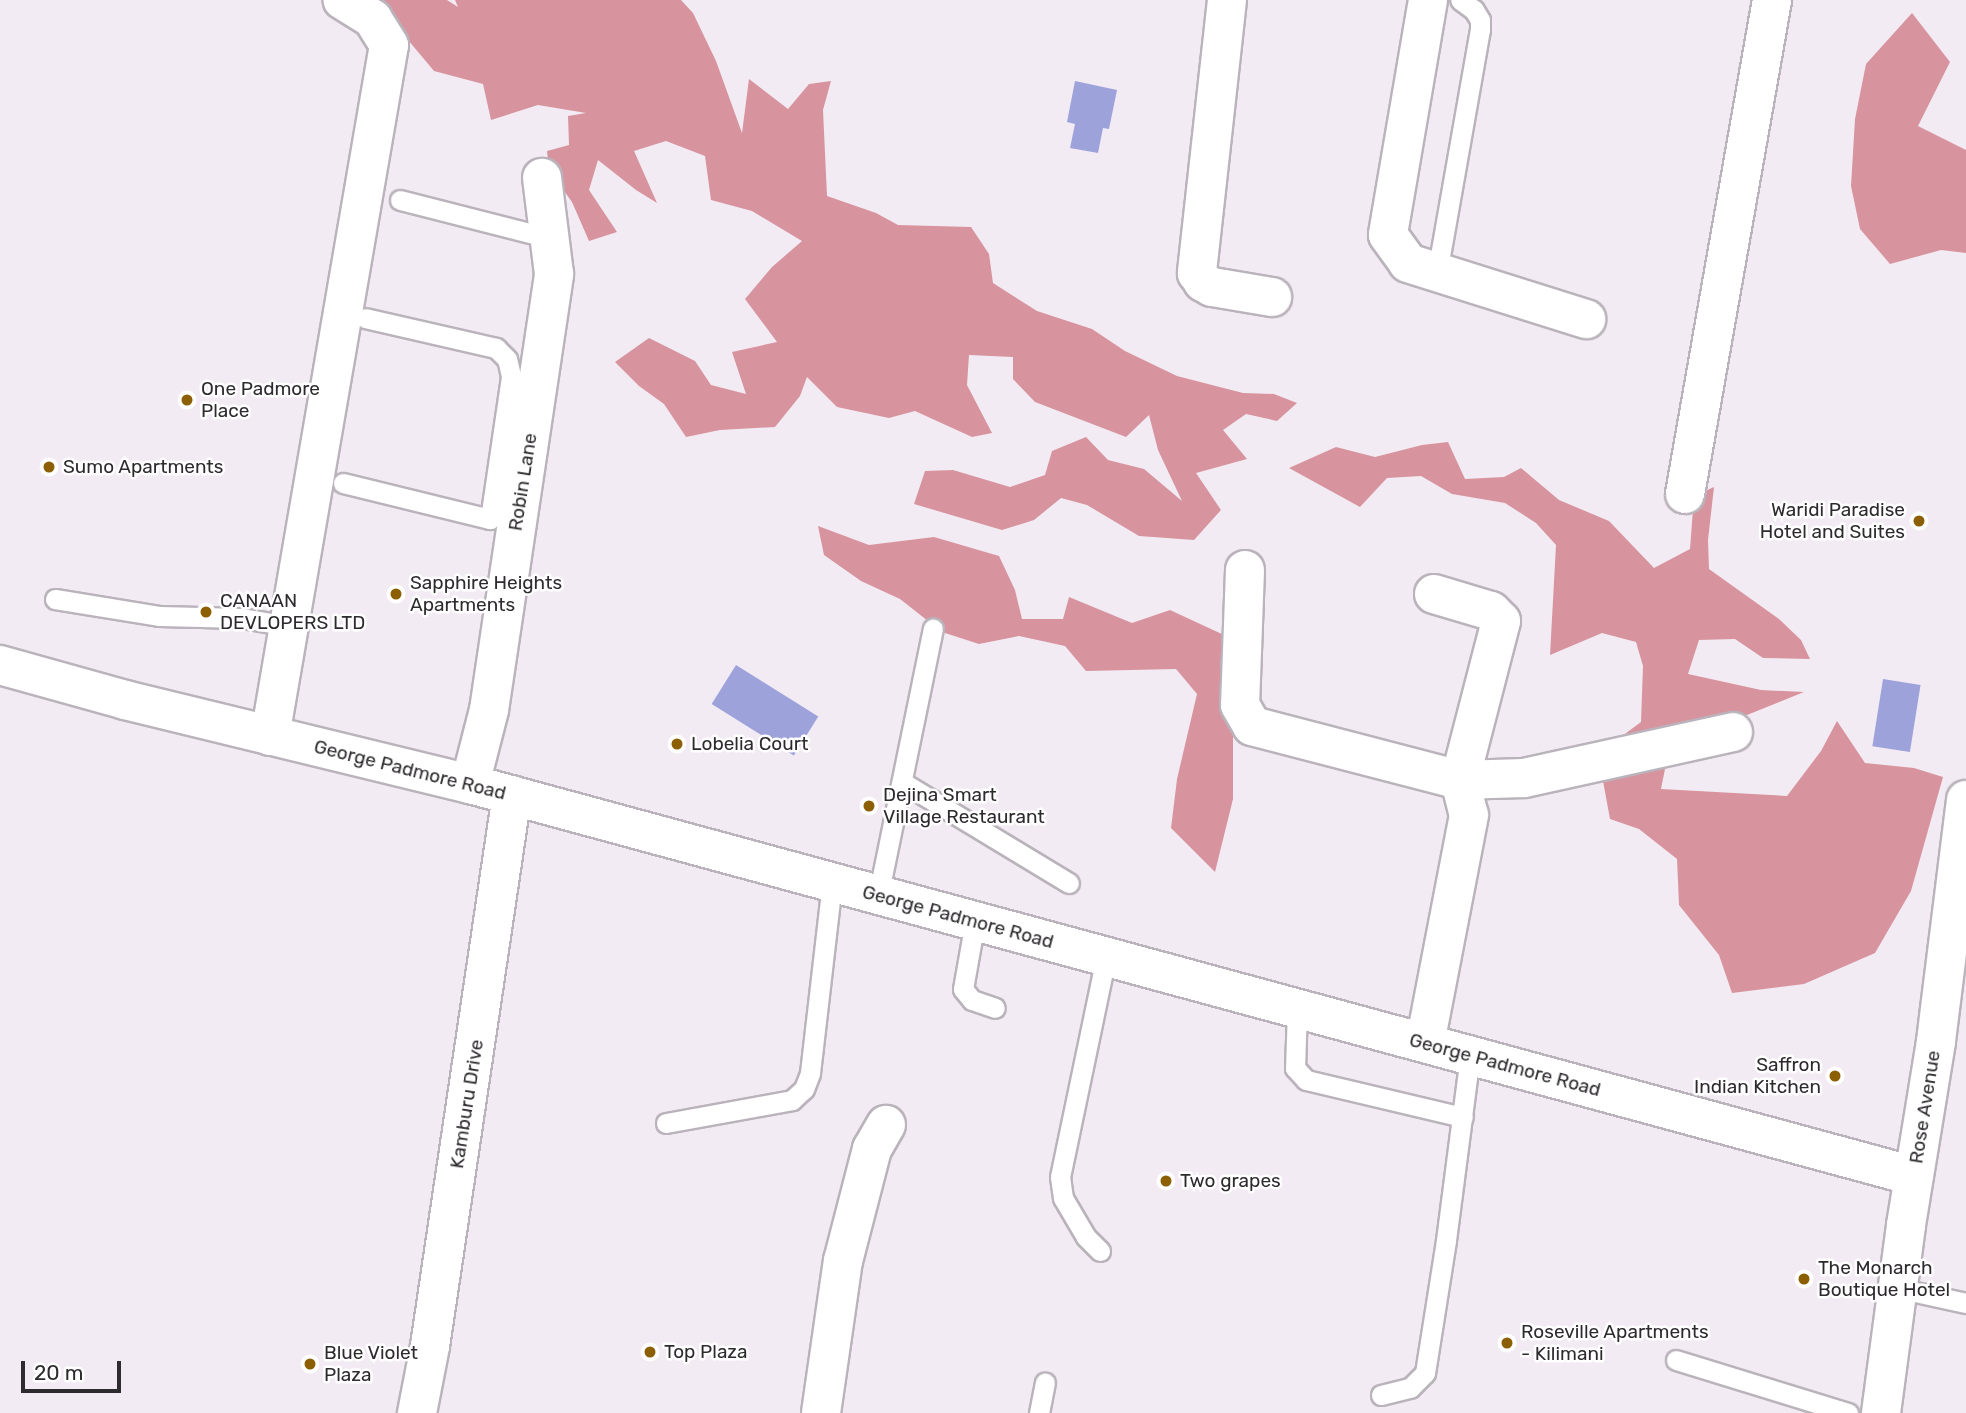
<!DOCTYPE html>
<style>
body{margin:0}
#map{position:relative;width:1966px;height:1413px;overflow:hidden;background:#f3ebf3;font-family:Rubik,sans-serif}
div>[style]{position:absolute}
.forest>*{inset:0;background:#d7949e}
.water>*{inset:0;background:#9ea2db;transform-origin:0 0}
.roads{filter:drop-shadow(2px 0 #bab3bb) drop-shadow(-2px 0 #bab3bb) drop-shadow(0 2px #bab3bb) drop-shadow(0 -2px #bab3bb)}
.service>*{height:19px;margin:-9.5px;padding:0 9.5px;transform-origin:9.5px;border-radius:9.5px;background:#fff}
.minor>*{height:38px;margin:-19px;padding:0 19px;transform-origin:19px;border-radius:19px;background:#fff}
.dots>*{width:19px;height:19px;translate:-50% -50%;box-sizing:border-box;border:4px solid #fff;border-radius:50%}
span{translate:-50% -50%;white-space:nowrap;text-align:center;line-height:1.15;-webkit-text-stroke:5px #fff;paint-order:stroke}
.poi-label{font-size:19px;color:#2e2b2e}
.left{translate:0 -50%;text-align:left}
.right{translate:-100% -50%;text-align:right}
.street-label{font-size:19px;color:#2e2b2e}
.scale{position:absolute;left:21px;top:1361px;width:100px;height:32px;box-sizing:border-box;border:4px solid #2e2b2e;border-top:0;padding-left:9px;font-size:21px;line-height:24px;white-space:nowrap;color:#2e2b2e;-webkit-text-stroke:5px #fff;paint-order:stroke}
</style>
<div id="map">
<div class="forest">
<i style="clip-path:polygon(359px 0,447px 0,458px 7px,455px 0,681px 0,693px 13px,716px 61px,742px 133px,749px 79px,788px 109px,809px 84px,831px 81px,823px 110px,827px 196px,876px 213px,898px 225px,971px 227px,989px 254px,993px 283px,1037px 311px,1092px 329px,1125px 351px,1177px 376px,1243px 393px,1274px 394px,1297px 403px,1277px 421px,1246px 414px,1223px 430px,1247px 459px,1196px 473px,1221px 510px,1194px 540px,1139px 536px,1087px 505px,1061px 498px,1034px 520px,1002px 530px,914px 504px,925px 471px,953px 470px,1010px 487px,1045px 475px,1052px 451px,1086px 437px,1108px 460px,1144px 469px,1182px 501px,1158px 450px,1149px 415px,1126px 437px,1035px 402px,1013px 379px,1013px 357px,969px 355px,967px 385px,992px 433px,972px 437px,915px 411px,889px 418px,837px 407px,807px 377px,800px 396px,775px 427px,720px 430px,686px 437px,664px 404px,639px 386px,615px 362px,649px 338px,695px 361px,711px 385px,746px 394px,732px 352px,777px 342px,745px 299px,772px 267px,802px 241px,752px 211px,711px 200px,705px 156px,666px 141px,634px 151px,657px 203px,636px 190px,598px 160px,589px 190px,617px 232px,589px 241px,572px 202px,549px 170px,547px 151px,569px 145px,568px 116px,586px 113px,538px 105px,491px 120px,483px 84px,434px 71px,403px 34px)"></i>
<i style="clip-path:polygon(1912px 13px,1950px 62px,1918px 126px,1966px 150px,1966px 253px,1941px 250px,1890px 264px,1860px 229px,1851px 186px,1855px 119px,1866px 64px)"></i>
<i style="clip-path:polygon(1448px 442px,1465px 479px,1504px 477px,1521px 468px,1559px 500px,1609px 521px,1654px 568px,1690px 549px,1694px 496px,1714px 487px,1708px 540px,1709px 569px,1779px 619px,1801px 640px,1810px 659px,1763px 658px,1735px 639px,1699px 640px,1688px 674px,1761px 690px,1804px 692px,1737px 719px,1667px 759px,1661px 789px,1787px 796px,1821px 751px,1837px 721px,1865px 763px,1914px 768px,1943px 777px,1911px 891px,1875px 953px,1804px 984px,1732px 993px,1719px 955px,1679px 905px,1677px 859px,1639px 829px,1610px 819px,1601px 770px,1610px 745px,1641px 722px,1643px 666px,1636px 642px,1602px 633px,1550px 655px,1556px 545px,1536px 523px,1505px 503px,1452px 494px,1421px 476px,1387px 478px,1360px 507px,1289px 468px,1336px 447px,1375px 457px,1422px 445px)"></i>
<i style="clip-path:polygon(818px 526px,869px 545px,934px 537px,999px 556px,1015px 590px,1022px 619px,1063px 619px,1069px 597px,1132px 623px,1170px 610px,1239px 642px,1233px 731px,1233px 799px,1215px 872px,1171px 828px,1177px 779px,1197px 694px,1176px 669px,1086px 671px,1065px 646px,1019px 636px,979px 644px,942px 632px,900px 599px,861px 581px,824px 555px)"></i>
</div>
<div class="water">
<i style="clip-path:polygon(1075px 81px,1117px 90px,1109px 129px,1103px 128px,1098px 153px,1070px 148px,1075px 124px,1067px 122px)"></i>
<i style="left:736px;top:665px;width:97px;height:46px;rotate:32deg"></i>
<i style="left:1883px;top:679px;width:38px;height:68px;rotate:9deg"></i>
</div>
<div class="roads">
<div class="service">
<i style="left:400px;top:200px;width:154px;rotate:14.3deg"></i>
<i style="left:1437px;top:273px;width:247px;rotate:-80deg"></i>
<i style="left:1480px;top:30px;width:10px;rotate:-90deg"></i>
<i style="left:1480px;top:20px;width:12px;rotate:-121deg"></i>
<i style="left:1474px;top:10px;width:17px;rotate:-144deg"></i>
<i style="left:343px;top:483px;width:151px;rotate:13.8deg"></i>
<i style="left:490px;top:519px;width:145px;rotate:-81.6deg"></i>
<i style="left:511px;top:376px;width:17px;rotate:-103deg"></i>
<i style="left:507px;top:359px;width:16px;rotate:-135deg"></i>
<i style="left:496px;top:348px;width:134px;rotate:-167.1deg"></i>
<i style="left:55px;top:599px;width:105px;rotate:9.3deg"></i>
<i style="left:159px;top:616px;width:83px;rotate:1.4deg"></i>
<i style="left:242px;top:618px;width:48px;rotate:9.7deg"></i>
<i style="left:902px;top:782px;width:195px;rotate:31.2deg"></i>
<i style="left:878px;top:896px;width:273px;rotate:-78.4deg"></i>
<i style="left:975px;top:921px;width:69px;rotate:100deg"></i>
<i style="left:963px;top:989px;width:14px;rotate:51deg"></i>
<i style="left:972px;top:1000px;width:24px;rotate:19deg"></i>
<i style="left:1297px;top:1009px;width:59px;rotate:91.9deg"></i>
<i style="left:1295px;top:1068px;width:16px;rotate:47deg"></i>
<i style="left:1306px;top:1080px;width:161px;rotate:13.3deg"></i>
<i style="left:666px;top:1123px;width:128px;rotate:-10.3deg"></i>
<i style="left:792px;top:1100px;width:16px;rotate:-43deg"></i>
<i style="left:804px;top:1089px;width:17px;rotate:-69deg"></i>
<i style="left:810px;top:1073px;width:190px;rotate:-83.4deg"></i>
<i style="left:1100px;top:1251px;width:20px;rotate:-135deg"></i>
<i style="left:1086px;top:1237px;width:45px;rotate:-120.5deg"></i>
<i style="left:1063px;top:1198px;width:21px;rotate:-98deg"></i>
<i style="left:1060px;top:1177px;width:226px;rotate:-78.2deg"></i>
<i style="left:1897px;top:1288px;width:71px;rotate:12.3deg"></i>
<i style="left:1676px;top:1360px;width:180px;rotate:17.1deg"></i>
<i style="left:1381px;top:1395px;width:30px;rotate:-14deg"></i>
<i style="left:1410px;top:1388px;width:21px;rotate:-45deg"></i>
<i style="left:1425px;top:1373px;width:135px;rotate:-81deg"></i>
<i style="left:1446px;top:1240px;width:187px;rotate:-82.6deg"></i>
<i style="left:1039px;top:1413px;width:31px;rotate:-79deg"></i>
</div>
<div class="minor">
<i style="left:1227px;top:0;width:275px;rotate:96.3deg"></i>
<i style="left:1197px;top:273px;width:11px;rotate:56deg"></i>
<i style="left:1203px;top:282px;width:10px;rotate:29deg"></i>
<i style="left:1212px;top:287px;width:61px;rotate:9.5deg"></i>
<i style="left:1428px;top:0;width:238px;rotate:99.7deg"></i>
<i style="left:1388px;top:235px;width:34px;rotate:54deg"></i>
<i style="left:1408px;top:263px;width:187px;rotate:17.5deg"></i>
<i style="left:1685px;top:494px;width:502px;rotate:-80.01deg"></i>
<i style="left:1245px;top:570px;width:135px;rotate:92.1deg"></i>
<i style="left:1240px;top:705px;width:24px;rotate:60deg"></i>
<i style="left:1252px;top:726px;width:215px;rotate:14.6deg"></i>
<i style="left:1460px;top:780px;width:36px;rotate:76deg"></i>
<i style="left:1469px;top:815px;width:232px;rotate:100.9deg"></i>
<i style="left:1434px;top:594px;width:59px;rotate:16.6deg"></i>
<i style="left:1491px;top:611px;width:14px;rotate:45deg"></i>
<i style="left:1501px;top:621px;width:164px;rotate:104.5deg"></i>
<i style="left:1460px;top:780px;width:64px;rotate:-1.8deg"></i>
<i style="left:1524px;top:778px;width:214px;rotate:-12.4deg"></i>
<i style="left:0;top:665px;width:130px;rotate:15.6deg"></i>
<i style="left:125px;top:700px;width:355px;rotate:13.7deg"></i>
<i style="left:470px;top:784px;width:1496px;rotate:15.19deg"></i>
<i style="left:270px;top:736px;width:701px;rotate:-80.23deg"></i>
<i style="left:389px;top:45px;width:31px;rotate:-122deg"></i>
<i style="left:373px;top:19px;width:36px;rotate:-148deg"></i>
<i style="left:470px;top:784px;width:76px;rotate:-75.6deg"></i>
<i style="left:489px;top:710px;width:441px;rotate:-81.5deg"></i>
<i style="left:554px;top:274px;width:97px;rotate:-97.1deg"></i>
<i style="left:417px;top:1413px;width:68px;rotate:-79deg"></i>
<i style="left:430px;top:1346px;width:557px;rotate:-81.54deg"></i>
<i style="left:821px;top:1413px;width:154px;rotate:-81.8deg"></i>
<i style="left:843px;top:1261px;width:116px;rotate:-75.5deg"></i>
<i style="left:872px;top:1149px;width:28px;rotate:-60deg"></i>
<i style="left:1881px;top:1413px;width:190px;rotate:-82.4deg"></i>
<i style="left:1906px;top:1225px;width:186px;rotate:-80.7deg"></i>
<i style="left:1936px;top:1041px;width:243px;rotate:-82.9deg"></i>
</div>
</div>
<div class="dots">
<i style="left:187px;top:400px;background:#8b5f02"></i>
<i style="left:49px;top:467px;background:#8b5f02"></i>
<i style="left:1919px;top:521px;background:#8b5f02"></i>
<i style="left:396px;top:594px;background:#8b5f02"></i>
<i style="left:206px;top:612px;background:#8b5f02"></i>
<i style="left:677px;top:744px;background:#8b5f02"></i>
<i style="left:869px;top:806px;background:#8b5f02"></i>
<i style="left:1835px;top:1076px;background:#8b5f02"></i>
<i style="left:1166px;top:1181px;background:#8b5f02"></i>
<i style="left:1804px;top:1279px;background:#8b5f02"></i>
<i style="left:1507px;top:1343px;background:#8b5f02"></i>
<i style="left:650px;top:1352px;background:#8b5f02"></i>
<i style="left:310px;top:1364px;background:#8b5f02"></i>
</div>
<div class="poi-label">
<span class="left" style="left:201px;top:400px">One Padmore<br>Place</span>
<span class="left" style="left:63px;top:467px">Sumo Apartments</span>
<span class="right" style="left:1905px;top:521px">Waridi Paradise<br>Hotel and Suites</span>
<span class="left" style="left:410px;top:594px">Sapphire Heights<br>Apartments</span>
<span class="left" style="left:220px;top:612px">CANAAN<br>DEVLOPERS LTD</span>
<span class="left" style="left:691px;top:744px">Lobelia Court</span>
<span class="left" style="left:883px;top:806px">Dejina Smart<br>Village Restaurant</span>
<span class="right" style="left:1821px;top:1076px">Saffron<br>Indian Kitchen</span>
<span class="left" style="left:1180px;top:1181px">Two grapes</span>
<span class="left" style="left:1818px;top:1279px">The Monarch<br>Boutique Hotel</span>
<span class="left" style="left:1521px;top:1343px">Roseville Apartments<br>- Kilimani</span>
<span class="left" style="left:664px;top:1352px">Top Plaza</span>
<span class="left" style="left:324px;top:1364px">Blue Violet<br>Plaza</span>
</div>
<div class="street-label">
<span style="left:523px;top:482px;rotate:-81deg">Robin Lane</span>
<span style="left:410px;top:770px;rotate:14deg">George Padmore Road</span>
<span style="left:958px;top:917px;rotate:15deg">George Padmore Road</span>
<span style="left:1505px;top:1065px;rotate:15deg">George Padmore Road</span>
<span style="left:467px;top:1104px;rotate:-81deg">Kamburu Drive</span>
<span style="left:1925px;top:1107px;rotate:-81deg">Rose Avenue</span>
</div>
<div class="scale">20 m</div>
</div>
